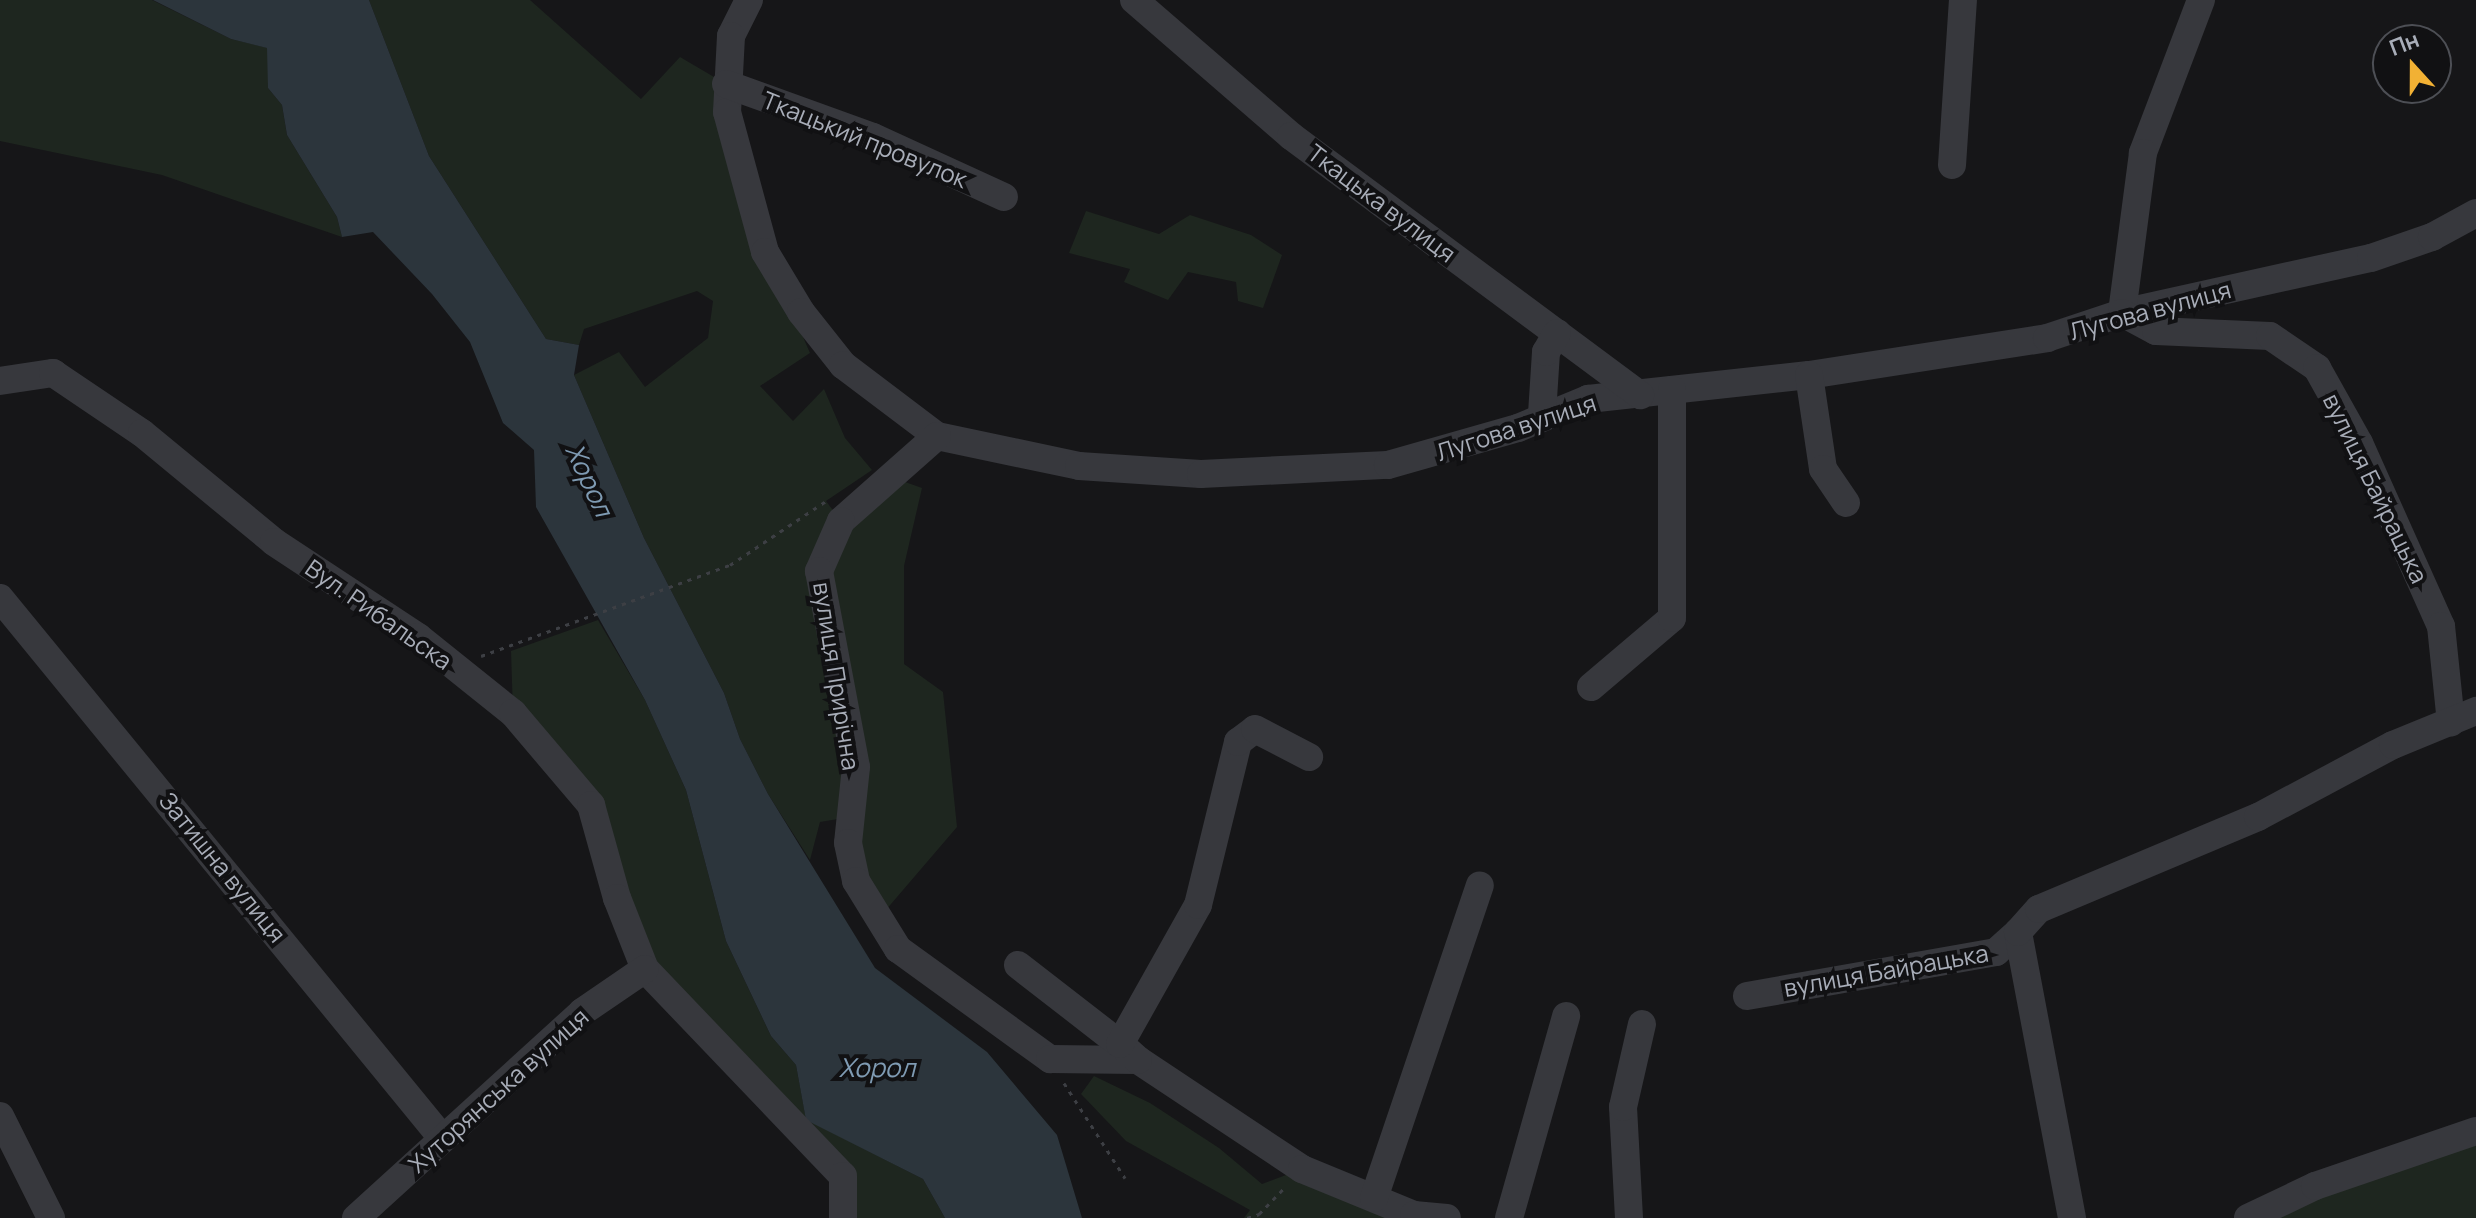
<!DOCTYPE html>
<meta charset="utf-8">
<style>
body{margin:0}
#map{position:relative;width:2476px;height:1218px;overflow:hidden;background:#161618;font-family:Manrope,sans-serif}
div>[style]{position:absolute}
.green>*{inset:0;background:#1e261f}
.water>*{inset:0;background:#2c353c}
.path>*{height:3px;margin-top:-1.5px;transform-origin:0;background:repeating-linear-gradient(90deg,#3d3f44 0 4px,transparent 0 10px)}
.minor>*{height:28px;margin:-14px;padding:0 14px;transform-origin:14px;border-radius:14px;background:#37383d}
span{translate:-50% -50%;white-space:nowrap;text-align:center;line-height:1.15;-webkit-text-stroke:8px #111113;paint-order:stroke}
.street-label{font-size:24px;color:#a8adb8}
.water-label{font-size:26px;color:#7f9bb3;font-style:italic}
.north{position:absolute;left:2372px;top:24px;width:80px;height:80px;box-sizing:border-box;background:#111113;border:2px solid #4d4f55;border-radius:50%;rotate:339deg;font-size:22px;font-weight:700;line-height:32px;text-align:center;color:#a8adb8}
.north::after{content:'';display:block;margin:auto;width:28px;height:36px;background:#f2b134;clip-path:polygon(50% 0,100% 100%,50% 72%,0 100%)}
</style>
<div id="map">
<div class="green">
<i style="clip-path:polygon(0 0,152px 0,231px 39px,268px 48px,268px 88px,282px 105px,287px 135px,337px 217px,342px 237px,162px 175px,0 141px)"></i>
<i style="clip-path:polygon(369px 0,530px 0,641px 99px,680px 57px,726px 84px,766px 252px,810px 353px,760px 386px,793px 421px,824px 389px,845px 438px,872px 470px,826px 501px,841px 521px,894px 478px,922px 488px,904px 566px,904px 664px,943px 692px,957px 827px,879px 918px,850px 817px,820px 822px,810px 860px,768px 794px,740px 739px,724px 693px,644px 538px,574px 375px,619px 352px,645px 387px,708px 338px,713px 301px,697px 291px,584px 329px,579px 345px,546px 339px,429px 156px)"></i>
<i style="clip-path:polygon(1086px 211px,1159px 234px,1190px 215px,1251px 235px,1282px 255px,1263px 308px,1238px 301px,1236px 282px,1188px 272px,1168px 300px,1124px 282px,1130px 269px,1069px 253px)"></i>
<i style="clip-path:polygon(598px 620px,645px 700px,686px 790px,726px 941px,771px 1036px,796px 1065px,806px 1119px,923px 1179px,945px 1218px,843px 1218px,843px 1176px,649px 966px,591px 805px,513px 713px,511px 651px)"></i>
<i style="clip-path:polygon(1094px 1076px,1150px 1103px,1219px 1148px,1262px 1184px,1302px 1169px,1447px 1218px,1244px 1218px,1250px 1210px,1126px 1141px,1081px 1094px)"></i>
<i style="clip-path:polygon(2476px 1131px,2476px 1218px,2248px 1218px)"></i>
</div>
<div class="water">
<i style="clip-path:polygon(153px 0,369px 0,429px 156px,546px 339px,579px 345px,574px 375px,644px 538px,724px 693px,740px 739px,768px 794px,875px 968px,987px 1052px,1057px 1135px,1082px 1218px,945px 1218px,923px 1179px,806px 1120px,796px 1065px,771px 1036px,726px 941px,686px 790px,645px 700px,536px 507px,534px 450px,503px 423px,470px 342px,432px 294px,373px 232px,342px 237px,337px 217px,287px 135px,282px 105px,268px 88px,267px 48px,231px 39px)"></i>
</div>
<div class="path">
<i style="left:481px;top:656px;width:265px;rotate:-20.1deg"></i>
<i style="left:730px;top:565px;width:115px;rotate:-33.7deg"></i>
<i style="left:1064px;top:1083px;width:113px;rotate:57.3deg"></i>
<i style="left:1247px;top:1218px;width:13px;rotate:-18deg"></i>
<i style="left:1259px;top:1214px;width:39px;rotate:-46deg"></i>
</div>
<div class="minor">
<i style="left:749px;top:0;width:40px;rotate:116.6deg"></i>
<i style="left:731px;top:36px;width:76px;rotate:93deg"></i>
<i style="left:727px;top:112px;width:145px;rotate:74.8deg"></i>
<i style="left:765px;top:252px;width:70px;rotate:59deg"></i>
<i style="left:801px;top:312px;width:68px;rotate:51.6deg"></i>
<i style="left:843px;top:365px;width:118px;rotate:37.1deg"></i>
<i style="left:937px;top:436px;width:145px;rotate:11.9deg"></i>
<i style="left:1079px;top:466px;width:122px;rotate:3.8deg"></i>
<i style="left:1201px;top:474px;width:187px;rotate:-2.8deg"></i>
<i style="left:1388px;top:465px;width:135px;rotate:-15.9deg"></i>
<i style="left:1518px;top:428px;width:76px;rotate:-22.5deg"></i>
<i style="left:1588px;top:399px;width:222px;rotate:-6.2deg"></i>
<i style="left:1809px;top:375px;width:241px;rotate:-8.8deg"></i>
<i style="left:2047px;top:338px;width:79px;rotate:-18.4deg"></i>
<i style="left:2122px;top:313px;width:255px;rotate:-12.5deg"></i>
<i style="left:2371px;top:258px;width:65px;rotate:-19deg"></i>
<i style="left:2432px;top:237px;width:50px;rotate:-28.6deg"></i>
<i style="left:1134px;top:0;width:208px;rotate:40.9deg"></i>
<i style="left:1291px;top:136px;width:435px;rotate:36.6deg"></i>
<i style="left:2201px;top:0;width:164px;rotate:110.8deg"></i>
<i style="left:2143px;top:153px;width:161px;rotate:97.5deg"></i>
<i style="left:2122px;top:313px;width:38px;rotate:28deg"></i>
<i style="left:2156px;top:331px;width:114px;rotate:2.5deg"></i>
<i style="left:2270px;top:336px;width:57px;rotate:34.2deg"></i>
<i style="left:2317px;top:368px;width:86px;rotate:60.8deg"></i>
<i style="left:2359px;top:443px;width:201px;rotate:65.9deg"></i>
<i style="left:2441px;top:626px;width:97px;rotate:84.1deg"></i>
<i style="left:726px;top:84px;width:156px;rotate:19.8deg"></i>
<i style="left:873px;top:137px;width:144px;rotate:24.6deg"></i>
<i style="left:1952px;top:165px;width:165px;rotate:-86.2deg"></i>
<i style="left:1809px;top:375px;width:95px;rotate:81.5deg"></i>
<i style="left:1823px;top:469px;width:41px;rotate:55.9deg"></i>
<i style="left:0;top:381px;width:54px;rotate:-8.6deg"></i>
<i style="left:53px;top:373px;width:107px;rotate:34deg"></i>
<i style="left:142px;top:433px;width:171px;rotate:39.5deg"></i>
<i style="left:274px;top:542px;width:173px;rotate:33.4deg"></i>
<i style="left:418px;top:637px;width:122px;rotate:38.7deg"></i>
<i style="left:513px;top:713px;width:121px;rotate:49.7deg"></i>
<i style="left:591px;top:805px;width:97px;rotate:74.4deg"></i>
<i style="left:617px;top:898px;width:76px;rotate:68.5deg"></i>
<i style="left:645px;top:969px;width:286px;rotate:46.3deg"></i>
<i style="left:843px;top:1176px;width:42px;rotate:90deg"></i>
<i style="left:1542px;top:414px;width:62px;rotate:-86.3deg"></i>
<i style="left:1546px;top:352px;width:22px;rotate:-60deg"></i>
<i style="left:937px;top:436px;width:128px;rotate:138.5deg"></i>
<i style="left:841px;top:521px;width:55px;rotate:113.7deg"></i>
<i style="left:819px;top:571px;width:199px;rotate:79.3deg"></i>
<i style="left:856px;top:767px;width:76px;rotate:96deg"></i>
<i style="left:848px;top:843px;width:39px;rotate:78deg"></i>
<i style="left:856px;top:881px;width:80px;rotate:58.3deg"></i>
<i style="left:898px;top:949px;width:188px;rotate:35.9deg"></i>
<i style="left:1050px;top:1059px;width:88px;rotate:0.7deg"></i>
<i style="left:1138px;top:1060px;width:197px;rotate:33.6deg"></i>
<i style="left:1302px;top:1169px;width:121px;rotate:22.3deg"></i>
<i style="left:1414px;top:1215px;width:33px;rotate:5deg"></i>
<i style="left:0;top:598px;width:699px;rotate:50.69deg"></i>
<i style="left:1591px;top:687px;width:106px;rotate:-40.4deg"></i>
<i style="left:1672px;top:618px;width:228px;rotate:-90deg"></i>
<i style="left:1018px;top:965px;width:129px;rotate:37.8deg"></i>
<i style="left:1747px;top:996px;width:253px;rotate:-10deg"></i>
<i style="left:1996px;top:952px;width:30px;rotate:-42deg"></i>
<i style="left:1138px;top:1060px;width:24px;rotate:-138deg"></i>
<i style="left:1120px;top:1044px;width:159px;rotate:-60.7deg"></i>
<i style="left:1198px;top:905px;width:168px;rotate:-76.2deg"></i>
<i style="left:1238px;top:742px;width:21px;rotate:-37deg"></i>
<i style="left:1255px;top:729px;width:61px;rotate:27.4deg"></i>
<i style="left:0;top:1116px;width:114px;rotate:63.4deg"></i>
<i style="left:1374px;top:1198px;width:330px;rotate:-71.3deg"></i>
<i style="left:356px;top:1218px;width:306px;rotate:-42.3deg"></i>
<i style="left:582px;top:1012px;width:76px;rotate:-34.3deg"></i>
<i style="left:1509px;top:1218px;width:210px;rotate:-74.2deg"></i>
<i style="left:1629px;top:1218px;width:111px;rotate:-93.1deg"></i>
<i style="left:1623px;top:1107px;width:85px;rotate:-77.1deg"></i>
<i style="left:2072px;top:1218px;width:291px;rotate:-100.7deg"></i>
<i style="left:2018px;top:932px;width:31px;rotate:-48deg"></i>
<i style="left:2039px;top:909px;width:238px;rotate:-22.8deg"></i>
<i style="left:2258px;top:817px;width:153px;rotate:-28.1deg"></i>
<i style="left:2393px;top:745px;width:90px;rotate:-22.3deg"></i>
<i style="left:2248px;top:1218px;width:74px;rotate:-25.5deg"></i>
<i style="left:2315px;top:1186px;width:170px;rotate:-18.9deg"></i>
</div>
<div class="street-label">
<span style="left:865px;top:139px;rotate:22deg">Ткацький провулок</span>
<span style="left:1382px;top:203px;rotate:37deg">Ткацька вулиця</span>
<span style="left:2150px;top:310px;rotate:-15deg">Лугова вулиця</span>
<span style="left:1516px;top:427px;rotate:-18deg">Лугова вулиця</span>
<span style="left:2376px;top:488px;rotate:64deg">вулиця Байрацька</span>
<span style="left:379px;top:614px;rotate:35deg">Вул. Рибальска</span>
<span style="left:837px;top:676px;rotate:81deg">вулиця Прирічна</span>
<span style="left:223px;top:867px;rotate:51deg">Затишна вулиця</span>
<span style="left:1886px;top:970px;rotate:-10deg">вулиця Байрацька</span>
<span style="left:498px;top:1090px;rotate:-42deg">Хуторянська вулиця</span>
</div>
<div class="water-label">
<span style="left:589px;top:480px;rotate:65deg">Хорол</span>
<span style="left:877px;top:1068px">Хорол</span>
</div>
<div class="north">Пн</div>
</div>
